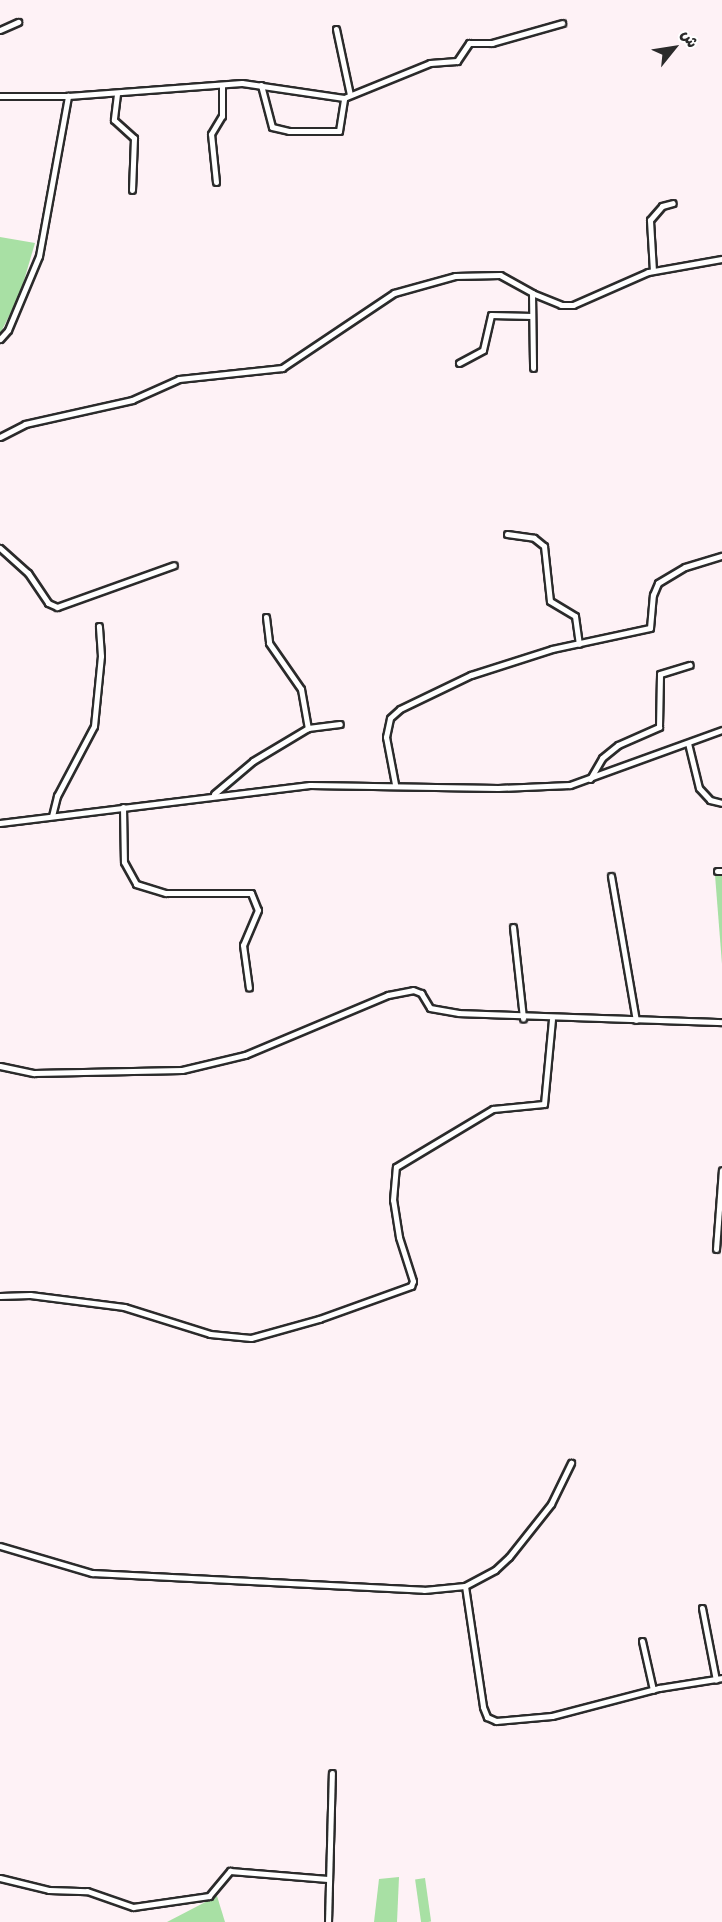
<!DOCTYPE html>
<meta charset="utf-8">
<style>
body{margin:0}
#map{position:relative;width:722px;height:1922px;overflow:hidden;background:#fef2f6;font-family:Pangolin,"Playpen Sans Arabic",sans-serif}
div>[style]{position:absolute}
.green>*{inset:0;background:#a8e0a4;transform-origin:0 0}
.roads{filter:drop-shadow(2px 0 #2b2b2b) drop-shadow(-2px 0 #2b2b2b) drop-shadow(0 2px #2b2b2b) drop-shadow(0 -2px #2b2b2b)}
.minor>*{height:5px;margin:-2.5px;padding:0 2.5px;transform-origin:2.5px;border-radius:2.5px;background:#fff}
span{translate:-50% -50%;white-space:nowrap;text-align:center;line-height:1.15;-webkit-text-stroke:5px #fff;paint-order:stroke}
.north{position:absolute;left:644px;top:18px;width:60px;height:60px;-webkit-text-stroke:4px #fff;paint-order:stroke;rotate:60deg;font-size:16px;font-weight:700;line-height:24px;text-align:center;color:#2b2b2b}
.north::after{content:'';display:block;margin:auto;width:21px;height:27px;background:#2b2b2b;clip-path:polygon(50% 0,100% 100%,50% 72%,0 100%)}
</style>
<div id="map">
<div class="green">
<i style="clip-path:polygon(0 237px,35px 243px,20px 294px,0 334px)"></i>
<i style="clip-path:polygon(715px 875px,722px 875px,722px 964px)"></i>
<i style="clip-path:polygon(399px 1877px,397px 1922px,374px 1922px,379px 1879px)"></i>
<i style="left:425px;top:1878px;width:44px;height:10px;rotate:82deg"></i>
<i style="clip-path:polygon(217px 1896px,225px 1922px,167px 1922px)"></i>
</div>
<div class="roads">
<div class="minor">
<i style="left:336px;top:29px;width:67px;rotate:78deg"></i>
<i style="left:0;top:30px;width:20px;rotate:-24deg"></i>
<i style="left:261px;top:85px;width:43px;rotate:75.3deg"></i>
<i style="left:272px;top:127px;width:17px;rotate:13deg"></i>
<i style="left:289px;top:131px;width:50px"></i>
<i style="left:339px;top:131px;width:33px;rotate:-81deg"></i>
<i style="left:117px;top:94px;width:26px;rotate:97deg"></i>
<i style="left:114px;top:120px;width:27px;rotate:42deg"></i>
<i style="left:134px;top:138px;width:52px;rotate:92.2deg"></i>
<i style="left:0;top:96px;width:68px"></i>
<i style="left:68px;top:96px;width:174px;rotate:-4.3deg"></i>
<i style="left:242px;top:83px;width:103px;rotate:8.4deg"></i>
<i style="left:344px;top:98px;width:93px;rotate:-22.1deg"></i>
<i style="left:430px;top:63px;width:27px;rotate:-4deg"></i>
<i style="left:457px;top:61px;width:22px;rotate:-56deg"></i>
<i style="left:469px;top:43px;width:23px"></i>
<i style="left:492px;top:43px;width:73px;rotate:-15.9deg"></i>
<i style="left:216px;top:182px;width:48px;rotate:-95.9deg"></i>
<i style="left:211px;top:134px;width:21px;rotate:-59deg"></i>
<i style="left:222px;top:116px;width:30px;rotate:-90deg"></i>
<i style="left:653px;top:271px;width:51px;rotate:-93.4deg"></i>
<i style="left:650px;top:220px;width:18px;rotate:-49deg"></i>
<i style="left:662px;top:206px;width:11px;rotate:-15deg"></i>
<i style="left:532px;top:293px;width:75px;rotate:89.2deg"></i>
<i style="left:0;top:339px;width:12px;rotate:-48deg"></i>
<i style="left:8px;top:330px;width:80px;rotate:-67.3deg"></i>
<i style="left:39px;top:256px;width:163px;rotate:-79.7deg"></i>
<i style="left:459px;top:363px;width:27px;rotate:-28deg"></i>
<i style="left:483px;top:350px;width:36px;rotate:-77deg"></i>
<i style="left:491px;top:315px;width:41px;rotate:1.4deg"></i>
<i style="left:0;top:437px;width:28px;rotate:-27deg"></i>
<i style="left:25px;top:424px;width:110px;rotate:-12.6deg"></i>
<i style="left:132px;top:400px;width:51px;rotate:-24.1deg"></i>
<i style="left:179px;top:379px;width:104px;rotate:-6.1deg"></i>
<i style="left:282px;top:368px;width:135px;rotate:-33.8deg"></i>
<i style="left:394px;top:293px;width:63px;rotate:-15.6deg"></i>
<i style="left:455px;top:276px;width:45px;rotate:-1.3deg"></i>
<i style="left:500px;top:275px;width:37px;rotate:29deg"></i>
<i style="left:532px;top:293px;width:31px;rotate:22deg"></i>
<i style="left:561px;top:305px;width:12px"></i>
<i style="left:573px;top:305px;width:82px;rotate:-23.7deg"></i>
<i style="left:648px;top:272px;width:75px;rotate:-10deg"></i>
<i style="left:507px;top:534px;width:27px;rotate:8deg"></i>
<i style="left:534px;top:538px;width:13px;rotate:39deg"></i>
<i style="left:544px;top:546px;width:55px;rotate:83.8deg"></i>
<i style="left:550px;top:601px;width:29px;rotate:31deg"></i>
<i style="left:575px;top:616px;width:28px;rotate:82deg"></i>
<i style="left:0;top:548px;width:38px;rotate:42deg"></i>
<i style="left:28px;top:573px;width:36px;rotate:56deg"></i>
<i style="left:48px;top:603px;width:10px;rotate:24deg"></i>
<i style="left:57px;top:607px;width:124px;rotate:-19.7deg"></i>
<i style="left:266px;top:617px;width:26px;rotate:83deg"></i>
<i style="left:269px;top:643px;width:56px;rotate:55.2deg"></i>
<i style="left:301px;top:689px;width:40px;rotate:80deg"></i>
<i style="left:688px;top:743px;width:46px;rotate:76.3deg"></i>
<i style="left:699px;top:788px;width:16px;rotate:47deg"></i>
<i style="left:710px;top:800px;width:12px;rotate:14deg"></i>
<i style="left:590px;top:779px;width:24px;rotate:-60deg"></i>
<i style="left:602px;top:758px;width:21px;rotate:-39deg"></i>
<i style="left:618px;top:745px;width:45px;rotate:-23.7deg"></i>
<i style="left:659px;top:727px;width:53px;rotate:-88.9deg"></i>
<i style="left:660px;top:674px;width:31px;rotate:-17deg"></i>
<i style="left:395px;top:784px;width:48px;rotate:-100.8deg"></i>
<i style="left:386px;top:737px;width:19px;rotate:-78deg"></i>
<i style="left:390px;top:718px;width:13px;rotate:-42deg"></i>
<i style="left:400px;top:709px;width:79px;rotate:-25.6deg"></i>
<i style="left:471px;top:675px;width:85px;rotate:-17.8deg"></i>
<i style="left:552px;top:649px;width:100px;rotate:-12.1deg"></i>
<i style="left:650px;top:628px;width:33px;rotate:-85deg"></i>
<i style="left:653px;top:595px;width:13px;rotate:-67deg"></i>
<i style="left:658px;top:583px;width:31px;rotate:-31deg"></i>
<i style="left:685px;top:567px;width:39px;rotate:-17deg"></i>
<i style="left:214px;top:794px;width:51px;rotate:-40.2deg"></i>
<i style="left:253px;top:761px;width:64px;rotate:-31deg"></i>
<i style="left:308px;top:728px;width:32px;rotate:-7deg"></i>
<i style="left:123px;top:807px;width:55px;rotate:89deg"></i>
<i style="left:124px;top:862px;width:25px;rotate:61deg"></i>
<i style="left:136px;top:884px;width:31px;rotate:17deg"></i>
<i style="left:166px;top:893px;width:85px"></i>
<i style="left:251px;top:893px;width:18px;rotate:68deg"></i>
<i style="left:258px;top:910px;width:38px;rotate:113deg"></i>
<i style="left:243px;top:945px;width:43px;rotate:82.1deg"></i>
<i style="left:52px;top:816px;width:21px;rotate:-76deg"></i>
<i style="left:57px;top:796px;width:79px;rotate:-62.1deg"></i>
<i style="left:94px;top:726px;width:70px;rotate:-84.3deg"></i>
<i style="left:101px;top:656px;width:30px;rotate:-94deg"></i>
<i style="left:0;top:823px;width:312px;rotate:-7deg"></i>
<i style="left:310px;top:785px;width:188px;rotate:0.9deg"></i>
<i style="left:498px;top:788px;width:72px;rotate:-2.4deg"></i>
<i style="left:570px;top:785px;width:162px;rotate:-19.9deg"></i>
<i style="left:717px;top:871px;width:5px"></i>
<i style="left:611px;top:876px;width:146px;rotate:80.2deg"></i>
<i style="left:513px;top:927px;width:92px;rotate:83.7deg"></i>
<i style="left:0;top:1066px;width:35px;rotate:12deg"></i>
<i style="left:34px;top:1073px;width:148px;rotate:-1.2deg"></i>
<i style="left:182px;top:1070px;width:65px;rotate:-13.4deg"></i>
<i style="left:245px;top:1055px;width:155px;rotate:-22.8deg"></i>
<i style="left:388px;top:995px;width:25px;rotate:-11deg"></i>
<i style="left:413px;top:990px;width:9px;rotate:21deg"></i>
<i style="left:421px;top:993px;width:17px;rotate:59deg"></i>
<i style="left:430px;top:1008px;width:29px;rotate:10deg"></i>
<i style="left:459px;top:1013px;width:263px;rotate:2deg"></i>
<i style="left:716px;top:1249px;width:79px;rotate:-85.7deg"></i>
<i style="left:0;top:1296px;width:30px;rotate:-2deg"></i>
<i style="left:30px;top:1295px;width:95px;rotate:7.3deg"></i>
<i style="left:124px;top:1307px;width:90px;rotate:17.4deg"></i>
<i style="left:210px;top:1334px;width:41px;rotate:5.6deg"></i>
<i style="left:251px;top:1338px;width:71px;rotate:-15.6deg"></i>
<i style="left:319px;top:1319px;width:98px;rotate:-19.7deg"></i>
<i style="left:411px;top:1286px;width:5px;rotate:-68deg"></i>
<i style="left:413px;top:1281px;width:46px;rotate:-107.7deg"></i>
<i style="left:399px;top:1237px;width:37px;rotate:-99deg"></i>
<i style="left:393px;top:1200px;width:33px;rotate:-85deg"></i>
<i style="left:396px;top:1167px;width:113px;rotate:-30.9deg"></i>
<i style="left:493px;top:1109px;width:51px;rotate:-5.6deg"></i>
<i style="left:544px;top:1104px;width:85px;rotate:-84.6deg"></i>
<i style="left:0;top:1546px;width:96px;rotate:16.4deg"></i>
<i style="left:92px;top:1573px;width:332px;rotate:2.9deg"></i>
<i style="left:424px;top:1590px;width:41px;rotate:-5.6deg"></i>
<i style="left:465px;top:1586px;width:34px;rotate:-28deg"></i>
<i style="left:495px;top:1570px;width:19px;rotate:-43deg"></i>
<i style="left:509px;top:1557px;width:68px;rotate:-51.6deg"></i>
<i style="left:551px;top:1504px;width:46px;rotate:-64deg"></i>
<i style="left:465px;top:1586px;width:122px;rotate:81.5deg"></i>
<i style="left:483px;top:1707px;width:11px;rotate:68deg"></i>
<i style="left:487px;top:1717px;width:10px;rotate:24deg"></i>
<i style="left:496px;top:1721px;width:56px;rotate:-5.1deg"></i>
<i style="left:552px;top:1716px;width:111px;rotate:-14.7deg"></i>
<i style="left:659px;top:1688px;width:64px;rotate:-9deg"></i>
<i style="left:702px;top:1608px;width:73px;rotate:79deg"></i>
<i style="left:642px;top:1641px;width:50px;rotate:77.3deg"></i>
<i style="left:0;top:1878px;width:50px;rotate:13.8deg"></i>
<i style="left:49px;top:1890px;width:38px;rotate:2deg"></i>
<i style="left:87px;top:1891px;width:49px;rotate:19.2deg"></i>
<i style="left:133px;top:1907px;width:77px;rotate:-8.2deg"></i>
<i style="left:209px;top:1896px;width:33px;rotate:-50deg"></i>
<i style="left:230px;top:1871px;width:98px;rotate:4.7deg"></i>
<i style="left:328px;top:1922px;width:149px;rotate:-88.5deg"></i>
</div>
</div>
<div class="north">ش</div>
</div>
